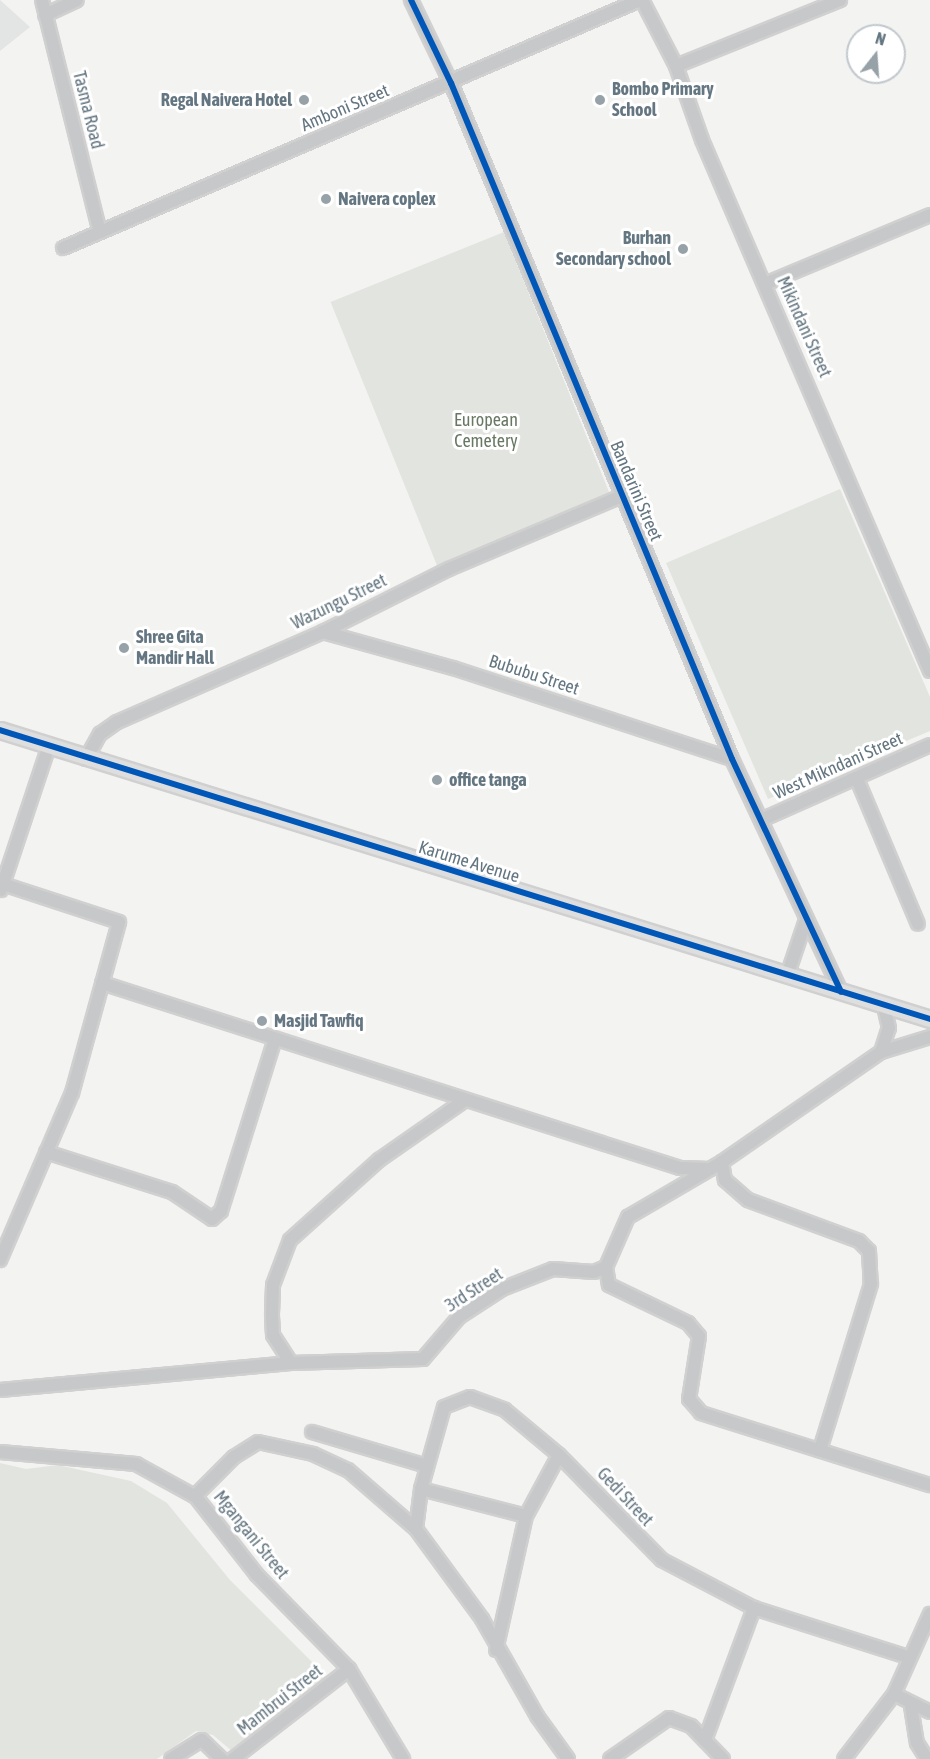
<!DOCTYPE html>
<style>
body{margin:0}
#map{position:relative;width:930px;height:1759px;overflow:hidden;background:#f3f3f1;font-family:"Asap Condensed",sans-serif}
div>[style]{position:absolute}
.built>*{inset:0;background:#e3e5e4}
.green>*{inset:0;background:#e2e5df;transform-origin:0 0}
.roads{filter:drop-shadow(2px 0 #d0d0d0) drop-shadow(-2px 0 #d0d0d0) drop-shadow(0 2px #d0d0d0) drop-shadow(0 -2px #d0d0d0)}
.minor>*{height:12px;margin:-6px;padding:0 6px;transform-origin:6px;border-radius:6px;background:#c7c8c9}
.major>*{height:15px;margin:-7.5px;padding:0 7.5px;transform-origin:7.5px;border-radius:7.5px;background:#dddedd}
.cycleway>*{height:6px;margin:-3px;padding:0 3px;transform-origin:3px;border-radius:3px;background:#0057b8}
.dots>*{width:16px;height:16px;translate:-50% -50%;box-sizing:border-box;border:3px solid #fff;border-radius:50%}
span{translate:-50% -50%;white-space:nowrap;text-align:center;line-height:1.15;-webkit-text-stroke:6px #fff;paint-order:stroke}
.poi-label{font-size:18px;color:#647681;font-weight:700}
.left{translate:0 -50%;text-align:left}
.right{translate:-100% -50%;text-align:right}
.street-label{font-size:18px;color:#647681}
.park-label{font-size:18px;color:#687863}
.north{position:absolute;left:846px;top:24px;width:60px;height:60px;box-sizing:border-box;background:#fff;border:2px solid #c1c8cd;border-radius:50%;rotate:17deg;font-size:16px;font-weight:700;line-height:24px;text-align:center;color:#647681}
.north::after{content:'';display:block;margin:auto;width:21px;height:27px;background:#96a2a8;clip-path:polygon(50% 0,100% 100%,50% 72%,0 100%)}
</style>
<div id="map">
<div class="built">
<i style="clip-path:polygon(0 0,30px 27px,0 51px)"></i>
</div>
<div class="green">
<i style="left:504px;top:232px;width:286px;height:187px;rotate:68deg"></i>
<i style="clip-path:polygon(840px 489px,930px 697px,930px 731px,768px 799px,666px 563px)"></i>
<i style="clip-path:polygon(0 1463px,26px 1469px,58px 1465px,131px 1481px,167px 1503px,230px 1580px,326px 1676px,233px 1752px,213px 1735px,196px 1731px,157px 1759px,0 1759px)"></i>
</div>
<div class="roads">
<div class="minor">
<i style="left:42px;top:0;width:236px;rotate:76deg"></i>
<i style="left:411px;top:0;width:92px;rotate:64.3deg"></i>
<i style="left:451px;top:83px;width:732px;rotate:67.43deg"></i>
<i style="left:732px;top:759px;width:257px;rotate:64.9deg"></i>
<i style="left:642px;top:0;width:74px;rotate:62.7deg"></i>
<i style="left:676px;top:66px;width:78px;rotate:70.6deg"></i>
<i style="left:702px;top:140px;width:578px;rotate:66.76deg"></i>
<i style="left:45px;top:15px;width:35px;rotate:-25deg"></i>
<i style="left:676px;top:66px;width:177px;rotate:-21.9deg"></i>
<i style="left:63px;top:248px;width:628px;rotate:-23.26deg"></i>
<i style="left:765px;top:284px;width:179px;rotate:-22.7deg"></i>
<i style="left:323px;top:632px;width:135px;rotate:15.5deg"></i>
<i style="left:453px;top:668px;width:293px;rotate:18.1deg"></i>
<i style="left:86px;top:759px;width:29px;rotate:-61deg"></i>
<i style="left:100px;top:734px;width:21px;rotate:-35deg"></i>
<i style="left:117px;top:722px;width:225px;rotate:-23.6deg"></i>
<i style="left:323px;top:632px;width:141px;rotate:-26.6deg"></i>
<i style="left:449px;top:569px;width:188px;rotate:-22.9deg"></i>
<i style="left:857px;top:779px;width:157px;rotate:67.2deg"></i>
<i style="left:761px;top:820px;width:185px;rotate:-23.9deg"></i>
<i style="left:1px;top:890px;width:152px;rotate:-71.6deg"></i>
<i style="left:787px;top:976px;width:59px;rotate:-71.3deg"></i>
<i style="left:102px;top:983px;width:607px;rotate:17.75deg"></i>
<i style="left:680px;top:1168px;width:30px;rotate:2deg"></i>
<i style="left:881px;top:1052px;width:25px;rotate:-72deg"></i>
<i style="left:889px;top:1028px;width:22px;rotate:-103deg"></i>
<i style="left:46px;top:1152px;width:132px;rotate:17.6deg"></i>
<i style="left:172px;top:1192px;width:48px;rotate:34deg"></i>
<i style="left:212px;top:1219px;width:12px;rotate:-42deg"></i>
<i style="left:221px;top:1211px;width:180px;rotate:-72.6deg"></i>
<i style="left:722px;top:1162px;width:18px;rotate:81deg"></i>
<i style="left:725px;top:1180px;width:30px;rotate:41deg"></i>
<i style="left:748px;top:1200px;width:118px;rotate:20.3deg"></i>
<i style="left:859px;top:1241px;width:14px;rotate:45deg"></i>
<i style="left:869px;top:1251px;width:33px;rotate:87deg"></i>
<i style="left:871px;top:1284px;width:174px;rotate:107.1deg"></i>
<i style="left:0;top:1260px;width:182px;rotate:-66.7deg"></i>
<i style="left:72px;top:1093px;width:177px;rotate:-74.6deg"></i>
<i style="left:119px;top:922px;width:122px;rotate:-161.9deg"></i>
<i style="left:606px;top:1267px;width:18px;rotate:81deg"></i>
<i style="left:609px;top:1285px;width:88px;rotate:25.7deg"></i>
<i style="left:688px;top:1323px;width:17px;rotate:50deg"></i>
<i style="left:699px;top:1336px;width:64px;rotate:99deg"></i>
<i style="left:689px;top:1399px;width:18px;rotate:49deg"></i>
<i style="left:701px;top:1413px;width:240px;rotate:17.5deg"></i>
<i style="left:291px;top:1363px;width:33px;rotate:-123deg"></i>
<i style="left:273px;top:1335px;width:21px;rotate:-93deg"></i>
<i style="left:272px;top:1314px;width:29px;rotate:-88deg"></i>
<i style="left:273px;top:1285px;width:48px;rotate:-69.3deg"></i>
<i style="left:290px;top:1240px;width:120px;rotate:-42deg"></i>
<i style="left:379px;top:1160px;width:105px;rotate:-34.9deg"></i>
<i style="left:0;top:1390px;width:292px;rotate:-5.3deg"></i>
<i style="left:291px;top:1363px;width:132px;rotate:-1.7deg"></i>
<i style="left:423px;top:1359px;width:55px;rotate:-49.4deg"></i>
<i style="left:459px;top:1317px;width:51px;rotate:-33.1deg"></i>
<i style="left:502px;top:1289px;width:55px;rotate:-21.4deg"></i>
<i style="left:553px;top:1269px;width:41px;rotate:4.2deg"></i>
<i style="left:594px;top:1272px;width:13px;rotate:-23deg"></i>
<i style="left:606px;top:1267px;width:55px;rotate:-66.3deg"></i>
<i style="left:628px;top:1217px;width:109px;rotate:-30.3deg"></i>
<i style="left:722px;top:1162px;width:193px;rotate:-34.7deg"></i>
<i style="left:881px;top:1052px;width:51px;rotate:-17deg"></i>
<i style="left:312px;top:1432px;width:120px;rotate:16.5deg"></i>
<i style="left:0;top:1452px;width:137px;rotate:5deg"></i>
<i style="left:136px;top:1464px;width:68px;rotate:28.8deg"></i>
<i style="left:196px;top:1497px;width:99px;rotate:52deg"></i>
<i style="left:257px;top:1575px;width:132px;rotate:45.6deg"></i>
<i style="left:349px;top:1669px;width:105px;rotate:59deg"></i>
<i style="left:421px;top:1489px;width:108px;rotate:14.4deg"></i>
<i style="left:195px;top:1496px;width:55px;rotate:-45deg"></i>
<i style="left:234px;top:1457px;width:28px;rotate:-32deg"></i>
<i style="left:258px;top:1442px;width:56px;rotate:12.3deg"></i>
<i style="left:313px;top:1454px;width:38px;rotate:25deg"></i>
<i style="left:348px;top:1470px;width:90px;rotate:40.9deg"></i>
<i style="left:416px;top:1529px;width:112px;rotate:53.7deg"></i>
<i style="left:482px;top:1619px;width:112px;rotate:60.4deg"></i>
<i style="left:537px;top:1716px;width:53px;rotate:54.2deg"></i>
<i style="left:416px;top:1529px;width:40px;rotate:-82.9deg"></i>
<i style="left:421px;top:1489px;width:85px;rotate:-74.3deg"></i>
<i style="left:444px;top:1407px;width:28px;rotate:-21deg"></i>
<i style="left:470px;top:1397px;width:37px;rotate:20deg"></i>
<i style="left:505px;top:1410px;width:70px;rotate:39.8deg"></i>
<i style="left:559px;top:1455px;width:147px;rotate:45.6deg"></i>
<i style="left:662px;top:1560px;width:104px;rotate:27.6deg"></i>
<i style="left:754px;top:1608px;width:162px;rotate:17.7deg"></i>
<i style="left:496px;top:1650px;width:137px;rotate:-77.4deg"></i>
<i style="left:526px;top:1516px;width:69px;rotate:-61.6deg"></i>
<i style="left:894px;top:1694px;width:40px;rotate:26.6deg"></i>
<i style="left:911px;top:1706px;width:37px;rotate:81deg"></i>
<i style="left:917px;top:1743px;width:19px;rotate:58deg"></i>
<i style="left:705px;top:1740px;width:141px;rotate:-69.6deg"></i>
<i style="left:171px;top:1759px;width:36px;rotate:-32deg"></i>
<i style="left:202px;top:1740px;width:28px;rotate:44deg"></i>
<i style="left:233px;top:1759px;width:147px;rotate:-37.8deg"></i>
<i style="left:610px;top:1759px;width:72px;rotate:-34.8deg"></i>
<i style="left:669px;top:1718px;width:23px;rotate:20deg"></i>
<i style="left:691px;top:1726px;width:46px;rotate:45.9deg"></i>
<i style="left:844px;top:1759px;width:82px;rotate:-52.4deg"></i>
<i style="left:894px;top:1694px;width:88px;rotate:-65.8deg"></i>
</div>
<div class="major">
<i style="left:0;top:730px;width:974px;rotate:17.26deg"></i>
</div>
</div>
<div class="cycleway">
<i style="left:411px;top:0;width:92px;rotate:64.3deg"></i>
<i style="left:451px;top:83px;width:732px;rotate:67.43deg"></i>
<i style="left:732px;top:759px;width:257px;rotate:64.9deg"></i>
<i style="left:0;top:730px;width:974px;rotate:17.26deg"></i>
</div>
<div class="dots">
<i style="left:304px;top:100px;background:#96a2a8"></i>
<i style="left:600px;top:100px;background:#96a2a8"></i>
<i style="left:326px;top:199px;background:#96a2a8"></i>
<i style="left:683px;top:249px;background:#96a2a8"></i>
<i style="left:124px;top:648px;background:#96a2a8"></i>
<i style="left:437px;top:780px;background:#96a2a8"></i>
<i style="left:262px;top:1021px;background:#96a2a8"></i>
</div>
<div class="poi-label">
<span class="left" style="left:612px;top:100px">Bombo Primary<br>School</span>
<span class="right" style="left:292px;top:100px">Regal Naivera Hotel</span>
<span class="left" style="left:338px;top:199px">Naivera coplex</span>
<span class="right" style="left:671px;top:249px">Burhan<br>Secondary school</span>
<span class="left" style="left:136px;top:648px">Shree Gita<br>Mandir Hall</span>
<span class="left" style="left:449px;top:780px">office tanga</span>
<span class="left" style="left:274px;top:1021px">Masjid Tawfiq</span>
</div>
<div class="street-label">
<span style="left:345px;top:108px;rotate:-23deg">Amboni Street</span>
<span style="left:88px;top:110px;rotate:76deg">Tasma Road</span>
<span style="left:804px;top:327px;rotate:66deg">Mikindani Street</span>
<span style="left:636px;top:491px;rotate:67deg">Bandarini Street</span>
<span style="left:339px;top:602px;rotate:-26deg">Wazungu Street</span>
<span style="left:534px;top:675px;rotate:18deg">Bububu Street</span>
<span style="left:838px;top:766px;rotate:-24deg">West Mikndani Street</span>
<span style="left:469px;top:862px;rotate:17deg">Karume Avenue</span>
<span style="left:474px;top:1290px;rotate:-33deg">3rd Street</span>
<span style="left:625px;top:1497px;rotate:47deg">Gedi Street</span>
<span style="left:251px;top:1535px;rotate:51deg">Mgangani Street</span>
<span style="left:280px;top:1700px;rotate:-38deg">Mambrui Street</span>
</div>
<div class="park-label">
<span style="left:486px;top:431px">European<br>Cemetery</span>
</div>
<div class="north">N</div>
</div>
